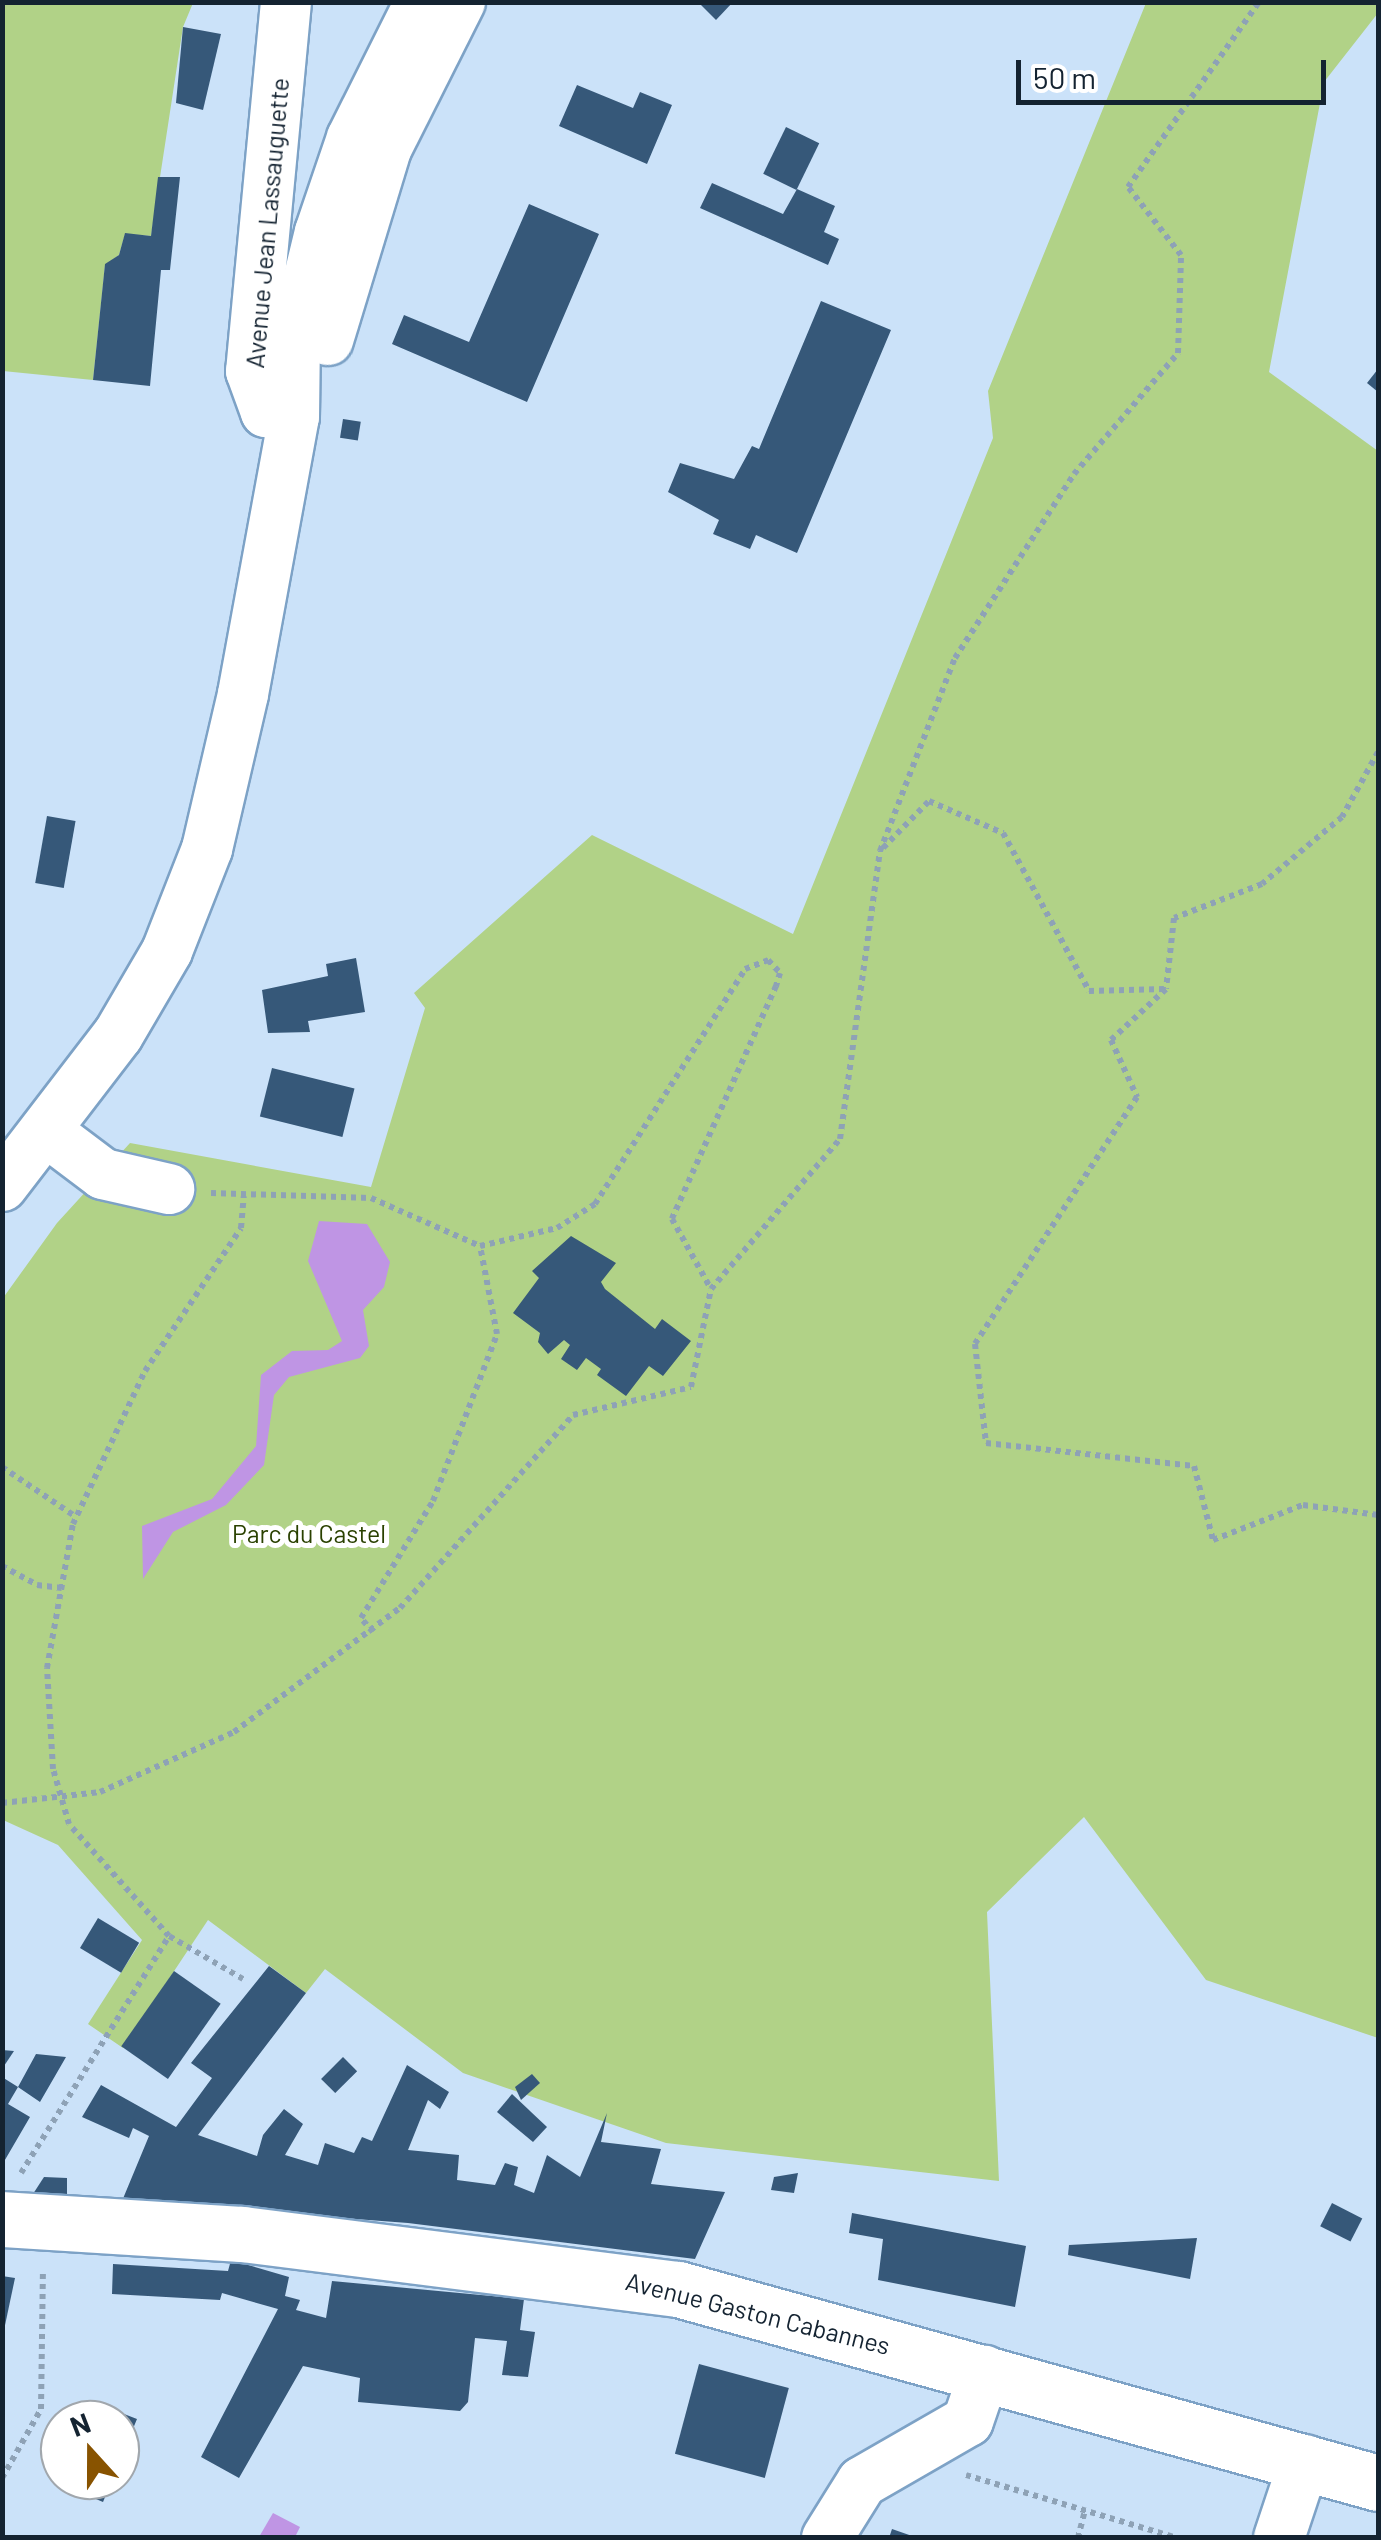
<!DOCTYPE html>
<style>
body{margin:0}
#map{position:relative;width:1381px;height:2540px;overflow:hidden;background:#cbe2f9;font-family:Barlow,sans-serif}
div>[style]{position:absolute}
.green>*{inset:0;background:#b1d287}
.water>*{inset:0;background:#bf95e4}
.building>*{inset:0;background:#365879;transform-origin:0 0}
.path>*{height:6px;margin-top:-3px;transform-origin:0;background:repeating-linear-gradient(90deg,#8ea2b6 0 5px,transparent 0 10px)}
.roads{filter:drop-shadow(2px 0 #7da2c6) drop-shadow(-2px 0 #7da2c6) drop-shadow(0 2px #7da2c6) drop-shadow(0 -2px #7da2c6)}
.minor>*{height:50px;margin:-25px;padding:0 25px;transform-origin:25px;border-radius:25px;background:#fff}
.major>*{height:55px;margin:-27.5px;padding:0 27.5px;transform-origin:27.5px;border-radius:27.5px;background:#fff}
span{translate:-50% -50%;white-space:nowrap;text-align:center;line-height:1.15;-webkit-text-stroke:10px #fff;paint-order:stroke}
.street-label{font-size:25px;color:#142331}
.park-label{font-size:25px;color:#2a4100}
.frame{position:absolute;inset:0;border:5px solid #142331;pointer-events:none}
.north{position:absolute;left:40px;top:2400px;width:100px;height:100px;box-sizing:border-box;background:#fff;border:2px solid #a1a7ad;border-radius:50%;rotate:339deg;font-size:28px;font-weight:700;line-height:40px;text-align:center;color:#142331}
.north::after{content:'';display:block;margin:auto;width:35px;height:45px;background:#885300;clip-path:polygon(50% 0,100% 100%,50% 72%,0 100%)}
.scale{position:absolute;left:1016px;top:60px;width:310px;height:45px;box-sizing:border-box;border:5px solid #142331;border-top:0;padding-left:12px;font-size:30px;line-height:35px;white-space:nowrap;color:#142331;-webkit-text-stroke:8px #fff;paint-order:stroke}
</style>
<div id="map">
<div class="green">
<i style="clip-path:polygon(3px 3px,193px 3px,183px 27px,151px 236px,125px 234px,119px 255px,105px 265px,93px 380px,3px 371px)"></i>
<i style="clip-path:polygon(1146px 3px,1378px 3px,1378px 13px,1324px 82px,1269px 372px,1378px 451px,1378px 2038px,1206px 1980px,1084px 1817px,987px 1912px,999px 2181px,666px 2143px,463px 2073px,325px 1969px,306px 1993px,208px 1920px,123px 2048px,88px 2024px,142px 1940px,58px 1845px,3px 1820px,3px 1298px,57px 1223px,130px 1143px,371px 1187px,425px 1008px,414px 993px,592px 835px,793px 934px,993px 438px,988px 391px)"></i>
</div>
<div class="water">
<i style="clip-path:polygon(319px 1221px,367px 1224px,390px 1262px,384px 1287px,363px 1310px,369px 1346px,360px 1358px,289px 1377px,274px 1395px,264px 1465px,226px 1505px,173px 1532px,143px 1579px,142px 1526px,212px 1499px,256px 1446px,261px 1375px,292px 1351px,328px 1350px,342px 1341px,308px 1261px)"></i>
<i style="clip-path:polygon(273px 2513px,300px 2527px,295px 2537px,259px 2537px)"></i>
</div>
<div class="building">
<i style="clip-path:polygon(698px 2px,733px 2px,716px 20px)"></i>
<i style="clip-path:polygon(183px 27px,221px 34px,203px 110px,176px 103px)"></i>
<i style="clip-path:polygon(577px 85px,633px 108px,640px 92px,672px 105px,647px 164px,559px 126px)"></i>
<i style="left:786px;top:127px;width:37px;height:52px;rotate:26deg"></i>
<i style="clip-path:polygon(158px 177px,180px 177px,170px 270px,161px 270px,150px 386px,93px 380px,105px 264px,119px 255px,125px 233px,151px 236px)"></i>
<i style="clip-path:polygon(712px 183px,783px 214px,797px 189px,835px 206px,824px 232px,839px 239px,828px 265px,700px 208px)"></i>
<i style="clip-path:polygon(529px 204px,599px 234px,527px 402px,392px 344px,404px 315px,469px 342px)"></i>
<i style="clip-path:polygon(821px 301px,891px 330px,797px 553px,756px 535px,750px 549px,713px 534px,719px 520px,668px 492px,680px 463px,734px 479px,752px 446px,759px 449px)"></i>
<i style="clip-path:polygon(1378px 369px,1378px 392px,1367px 383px)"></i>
<i style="left:343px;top:419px;width:18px;height:19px;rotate:9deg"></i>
<i style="left:47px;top:816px;width:29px;height:68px;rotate:10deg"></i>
<i style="clip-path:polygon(356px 958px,365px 1012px,308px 1021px,310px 1032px,268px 1033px,262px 990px,328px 976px,326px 964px)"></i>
<i style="left:272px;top:1068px;width:85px;height:50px;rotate:14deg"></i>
<i style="clip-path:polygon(571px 1236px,616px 1263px,601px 1282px,605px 1289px,655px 1329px,662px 1319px,691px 1341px,663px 1376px,649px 1366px,626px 1396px,597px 1375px,601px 1369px,586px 1358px,577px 1370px,561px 1359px,570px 1345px,564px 1340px,548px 1354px,538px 1342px,540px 1333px,513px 1313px,539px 1278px,532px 1271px)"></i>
<i style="left:98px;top:1918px;width:48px;height:35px;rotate:31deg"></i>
<i style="clip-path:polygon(269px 1966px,306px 1993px,198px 2135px,257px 2156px,263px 2135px,284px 2109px,303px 2124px,285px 2155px,318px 2165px,325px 2143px,354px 2153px,362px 2137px,372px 2141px,407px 2065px,449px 2092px,440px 2109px,428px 2100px,408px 2150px,459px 2155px,457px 2180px,495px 2185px,505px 2163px,518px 2167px,514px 2185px,534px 2193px,547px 2155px,580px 2177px,607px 2113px,601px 2142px,661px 2149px,651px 2184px,725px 2192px,695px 2259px,408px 2223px,122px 2201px,149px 2136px,133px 2128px,129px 2138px,82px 2117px,101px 2085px,176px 2127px,212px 2078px,191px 2063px)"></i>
<i style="left:174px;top:1971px;width:57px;height:92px;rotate:35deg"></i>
<i style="clip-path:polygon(2px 2050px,14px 2051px,2px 2069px)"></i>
<i style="clip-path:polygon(36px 2054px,66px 2057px,40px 2102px,18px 2087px,8px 2104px,30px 2117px,2px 2165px,2px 2077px,18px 2087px)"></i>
<i style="left:343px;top:2057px;width:20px;height:31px;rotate:45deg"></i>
<i style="clip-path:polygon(532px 2074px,540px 2083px,521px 2100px,515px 2087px)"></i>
<i style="clip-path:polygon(512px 2094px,547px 2127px,533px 2142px,497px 2112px)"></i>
<i style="clip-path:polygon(798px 2173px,794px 2193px,771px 2190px,774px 2177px)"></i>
<i style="clip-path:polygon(44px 2177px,67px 2178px,67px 2199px,31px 2197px)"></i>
<i style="left:1332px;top:2203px;width:34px;height:26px;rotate:27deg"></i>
<i style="clip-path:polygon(852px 2213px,1026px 2246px,1015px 2307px,878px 2280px,883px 2239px,849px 2233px)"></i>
<i style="clip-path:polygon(1197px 2238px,1190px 2279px,1068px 2255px,1069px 2245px)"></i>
<i style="clip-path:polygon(231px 2260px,289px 2277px,285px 2296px,300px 2300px,296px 2310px,326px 2318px,332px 2281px,524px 2299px,520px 2330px,535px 2332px,528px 2377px,502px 2375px,507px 2341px,475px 2338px,468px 2402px,460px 2411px,358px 2402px,360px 2378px,303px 2366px,239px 2478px,201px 2457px,278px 2309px,222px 2293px,220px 2300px,112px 2294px,113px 2264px,228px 2271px)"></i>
<i style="clip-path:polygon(2px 2276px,15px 2278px,4px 2330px,2px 2329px)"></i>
<i style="left:699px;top:2364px;width:93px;height:93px;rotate:15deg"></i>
<i style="clip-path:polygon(106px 2407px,137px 2419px,120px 2460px,120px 2420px,100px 2420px)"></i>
<i style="clip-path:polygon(75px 2480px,112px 2480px,103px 2502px,72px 2489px)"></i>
<i style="clip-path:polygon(892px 2529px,915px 2537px,915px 2538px,889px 2538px)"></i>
</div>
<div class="path">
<i style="left:1378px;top:752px;width:74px;rotate:119deg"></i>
<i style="left:1342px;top:817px;width:104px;rotate:140.1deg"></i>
<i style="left:1262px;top:884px;width:94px;rotate:158.9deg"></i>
<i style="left:1174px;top:918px;width:71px;rotate:96.4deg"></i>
<i style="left:1166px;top:989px;width:75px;rotate:137.2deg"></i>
<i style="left:1111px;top:1040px;width:63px;rotate:65.5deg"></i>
<i style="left:1137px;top:1097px;width:295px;rotate:123.3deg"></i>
<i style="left:975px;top:1344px;width:100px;rotate:83.7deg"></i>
<i style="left:986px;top:1443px;width:209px;rotate:6.3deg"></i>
<i style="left:1194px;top:1466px;width:76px;rotate:75.6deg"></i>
<i style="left:1213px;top:1540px;width:97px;rotate:-21.3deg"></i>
<i style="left:1303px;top:1505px;width:76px;rotate:7.6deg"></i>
<i style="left:883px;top:848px;width:66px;rotate:-45.6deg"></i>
<i style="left:929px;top:801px;width:81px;rotate:23.4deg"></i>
<i style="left:1003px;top:833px;width:180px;rotate:61.4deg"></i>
<i style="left:1089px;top:991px;width:75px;rotate:-1.5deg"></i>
<i style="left:211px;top:1193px;width:160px;rotate:1.8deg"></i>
<i style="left:371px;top:1198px;width:119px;rotate:23.8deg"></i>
<i style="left:480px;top:1246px;width:79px;rotate:-13.2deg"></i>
<i style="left:557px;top:1228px;width:45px;rotate:-32.3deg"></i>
<i style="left:595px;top:1204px;width:279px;rotate:-57.4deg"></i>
<i style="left:745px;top:969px;width:25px;rotate:-21deg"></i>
<i style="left:768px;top:960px;width:18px;rotate:47deg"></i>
<i style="left:780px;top:973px;width:14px;rotate:107deg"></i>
<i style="left:776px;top:986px;width:255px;rotate:114.1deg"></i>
<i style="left:672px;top:1219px;width:80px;rotate:60.9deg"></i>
<i style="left:2px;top:1467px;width:89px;rotate:34deg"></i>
<i style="left:2px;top:1566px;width:40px;rotate:28deg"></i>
<i style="left:37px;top:1585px;width:25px;rotate:7deg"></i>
<i style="left:373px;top:1632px;width:18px;rotate:-131deg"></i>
<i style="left:361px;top:1618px;width:137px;rotate:-58.4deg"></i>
<i style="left:433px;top:1501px;width:179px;rotate:-69deg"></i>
<i style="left:497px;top:1334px;width:90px;rotate:-100.9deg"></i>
<i style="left:2px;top:1803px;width:99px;rotate:-6.4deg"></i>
<i style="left:100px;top:1792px;width:147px;rotate:-24.1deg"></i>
<i style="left:234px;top:1732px;width:207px;rotate:-36.8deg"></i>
<i style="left:400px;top:1608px;width:259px;rotate:-48.1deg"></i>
<i style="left:573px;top:1415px;width:121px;rotate:-13.3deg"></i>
<i style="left:691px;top:1387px;width:100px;rotate:-78.5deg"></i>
<i style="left:711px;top:1289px;width:198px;rotate:-49.3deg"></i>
<i style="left:840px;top:1139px;width:291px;rotate:-82.1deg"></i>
<i style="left:880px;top:851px;width:207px;rotate:-68.8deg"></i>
<i style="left:955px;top:658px;width:219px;rotate:-57.1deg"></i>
<i style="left:1074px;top:474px;width:160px;rotate:-49.3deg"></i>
<i style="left:1178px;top:353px;width:98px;rotate:-88.2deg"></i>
<i style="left:1181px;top:255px;width:86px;rotate:-127.9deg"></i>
<i style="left:1128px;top:187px;width:227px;rotate:-54.7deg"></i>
<i style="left:243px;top:1979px;width:86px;rotate:-149.8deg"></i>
<i style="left:169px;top:1936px;width:150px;rotate:-131.8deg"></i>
<i style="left:69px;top:1824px;width:57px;rotate:-106.2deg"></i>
<i style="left:53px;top:1769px;width:101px;rotate:-93.4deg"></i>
<i style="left:47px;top:1668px;width:146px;rotate:-79.8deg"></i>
<i style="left:73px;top:1524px;width:169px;rotate:-64.8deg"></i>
<i style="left:145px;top:1371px;width:172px;rotate:-56.1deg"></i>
<i style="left:241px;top:1228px;width:32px;rotate:-85deg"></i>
<i style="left:21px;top:2173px;width:279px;rotate:-58deg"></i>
<i style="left:966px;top:2475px;width:220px;rotate:16.6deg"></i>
<i style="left:2px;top:2478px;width:79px;rotate:-60.5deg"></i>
<i style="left:41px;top:2409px;width:139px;rotate:-89.2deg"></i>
<i style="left:1078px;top:2538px;width:29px;rotate:-76deg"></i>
</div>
<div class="roads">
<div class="minor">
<i style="left:286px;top:2px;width:371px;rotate:95.4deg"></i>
<i style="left:251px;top:371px;width:44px;rotate:69.9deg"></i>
<i style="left:266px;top:412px;width:28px;rotate:10deg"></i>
<i style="left:328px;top:340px;width:200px;rotate:-73.1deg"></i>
<i style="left:386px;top:149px;width:165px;rotate:-63.3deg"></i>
<i style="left:46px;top:1131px;width:71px;rotate:37deg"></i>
<i style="left:103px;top:1174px;width:68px;rotate:12.8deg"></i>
<i style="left:2px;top:1186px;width:190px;rotate:-52.5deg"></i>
<i style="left:118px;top:1035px;width:97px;rotate:-59.7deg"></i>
<i style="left:167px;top:951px;width:110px;rotate:-68.6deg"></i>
<i style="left:207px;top:849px;width:159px;rotate:-76.9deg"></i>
<i style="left:243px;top:694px;width:282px;rotate:-79.6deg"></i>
<i style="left:294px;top:417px;width:82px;rotate:-89.3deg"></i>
<i style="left:295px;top:335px;width:106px;rotate:-76.4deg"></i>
<i style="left:320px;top:232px;width:99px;rotate:-71.2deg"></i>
<i style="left:352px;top:138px;width:152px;rotate:-63.4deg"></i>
<i style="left:827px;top:2538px;width:66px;rotate:-58deg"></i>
<i style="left:862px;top:2482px;width:122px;rotate:-29.9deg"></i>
<i style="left:968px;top:2421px;width:53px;rotate:-71.2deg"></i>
<i style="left:1279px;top:2538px;width:82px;rotate:-71.6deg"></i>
</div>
<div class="major">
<i style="left:2px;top:2219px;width:240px;rotate:3.6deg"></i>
<i style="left:242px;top:2234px;width:439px;rotate:7.2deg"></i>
<i style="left:678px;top:2289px;width:726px;rotate:15.49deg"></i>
</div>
</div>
<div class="street-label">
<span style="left:267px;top:223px;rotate:-85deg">Avenue Jean Lassauguette</span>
<span style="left:758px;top:2313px;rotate:14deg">Avenue Gaston Cabannes</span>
</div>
<div class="park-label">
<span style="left:309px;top:1533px">Parc du Castel</span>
</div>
<div class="frame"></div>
<div class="north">N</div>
<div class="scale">50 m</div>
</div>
